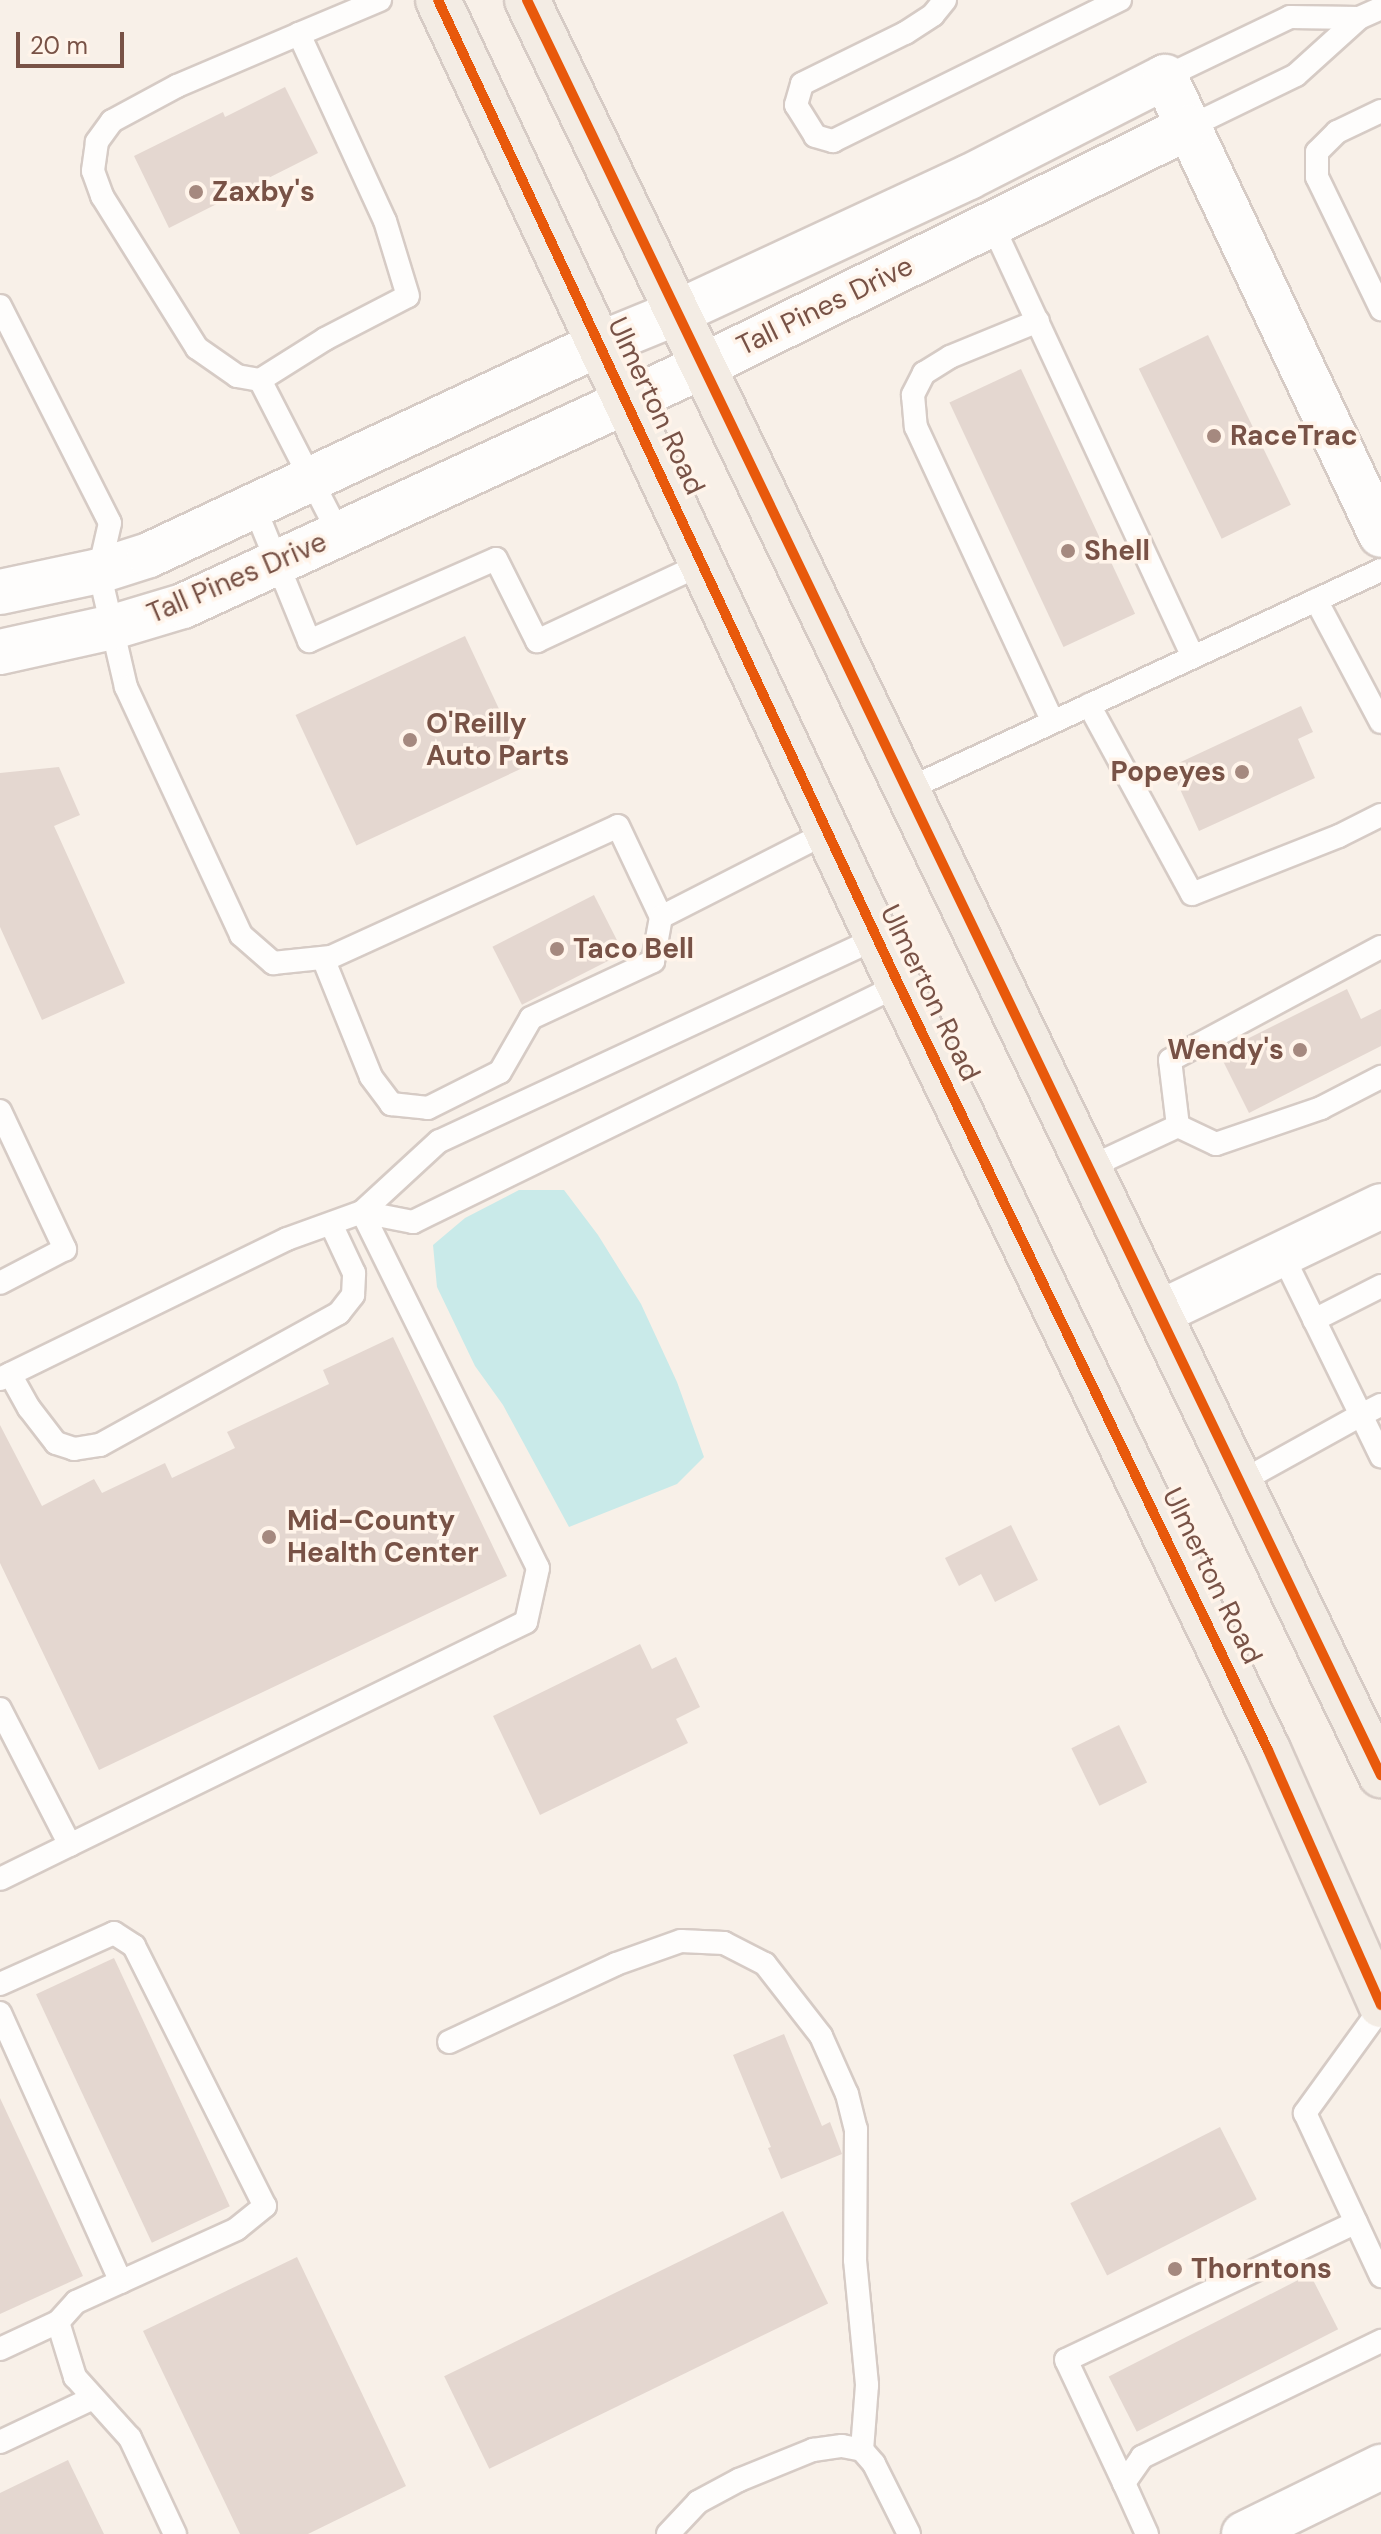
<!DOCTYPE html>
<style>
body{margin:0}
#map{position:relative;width:1381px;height:2534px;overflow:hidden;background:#f8f0e8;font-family:"DM Sans",sans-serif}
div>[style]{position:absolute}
.water>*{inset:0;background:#c9eae9}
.building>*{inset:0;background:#e4d7d0;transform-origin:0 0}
.roads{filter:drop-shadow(2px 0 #d6cbc5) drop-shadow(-2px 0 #d6cbc5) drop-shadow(0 2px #d6cbc5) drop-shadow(0 -2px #d6cbc5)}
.lane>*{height:22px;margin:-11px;padding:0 11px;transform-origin:11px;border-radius:11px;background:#fefdfc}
.street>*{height:44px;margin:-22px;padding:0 22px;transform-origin:22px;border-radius:22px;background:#fefdfc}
.secondary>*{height:44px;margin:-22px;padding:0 22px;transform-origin:22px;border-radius:22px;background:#fefdfc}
.primary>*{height:44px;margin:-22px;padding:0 22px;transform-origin:22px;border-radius:22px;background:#f3ece4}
.cycleway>*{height:10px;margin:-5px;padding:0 5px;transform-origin:5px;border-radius:5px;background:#e8590c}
.dots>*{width:22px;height:22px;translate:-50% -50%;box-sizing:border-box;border:4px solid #fff4ea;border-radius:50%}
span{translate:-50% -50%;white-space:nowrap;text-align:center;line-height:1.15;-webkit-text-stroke:7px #fff4ea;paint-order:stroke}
.poi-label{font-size:28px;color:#785246;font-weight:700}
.left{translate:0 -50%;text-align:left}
.right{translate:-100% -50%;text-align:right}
.street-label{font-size:28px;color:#785246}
.scale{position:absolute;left:16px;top:32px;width:108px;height:36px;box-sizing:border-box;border:4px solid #785246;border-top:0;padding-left:10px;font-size:24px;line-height:28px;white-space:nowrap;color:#785246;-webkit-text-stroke:6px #fff4ea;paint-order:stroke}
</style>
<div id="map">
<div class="water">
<i style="clip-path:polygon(519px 1190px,564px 1190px,598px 1235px,641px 1304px,677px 1382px,704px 1457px,677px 1484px,569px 1527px,503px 1405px,475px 1366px,437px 1287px,433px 1245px,465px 1218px)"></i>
</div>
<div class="building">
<i style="clip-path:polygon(285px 87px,318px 153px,169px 228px,134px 156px,223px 112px,225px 117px)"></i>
<i style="left:1208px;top:335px;width:189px;height:77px;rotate:64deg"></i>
<i style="left:1021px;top:369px;width:270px;height:79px;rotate:65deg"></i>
<i style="left:465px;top:636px;width:144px;height:187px;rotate:65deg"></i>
<i style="clip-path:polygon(1301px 706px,1313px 732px,1298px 739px,1315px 778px,1199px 831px,1170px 767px)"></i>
<i style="clip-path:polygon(59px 767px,80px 815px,54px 826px,125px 983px,42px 1020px,0 927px,0 773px)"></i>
<i style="left:594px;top:895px;width:65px;height:114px;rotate:63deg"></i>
<i style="clip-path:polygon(1347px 989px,1361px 1019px,1381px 1009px,1381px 1046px,1249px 1113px,1219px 1053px)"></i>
<i style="clip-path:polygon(393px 1337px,507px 1576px,99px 1770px,0 1563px,0 1425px,42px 1506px,94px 1479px,102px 1493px,165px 1463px,172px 1478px,235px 1448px,227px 1432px,329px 1384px,323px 1370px)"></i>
<i style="clip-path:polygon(1011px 1525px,1038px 1580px,995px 1602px,981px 1574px,959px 1586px,945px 1558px)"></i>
<i style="clip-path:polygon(640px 1644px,652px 1669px,676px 1657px,700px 1707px,676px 1719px,688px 1743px,540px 1815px,493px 1716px)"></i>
<i style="left:1119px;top:1725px;width:64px;height:53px;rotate:64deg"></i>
<i style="left:114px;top:1958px;width:274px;height:86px;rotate:65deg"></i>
<i style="clip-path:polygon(784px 2034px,822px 2126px,830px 2122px,842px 2154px,781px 2179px,768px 2148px,771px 2147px,733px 2055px)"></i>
<i style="clip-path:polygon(0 2098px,83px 2276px,0 2314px)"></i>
<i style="left:1220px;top:2127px;width:81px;height:168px;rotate:63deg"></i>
<i style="left:783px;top:2211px;width:103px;height:377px;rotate:64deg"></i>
<i style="clip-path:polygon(297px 2257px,406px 2486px,308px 2534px,240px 2534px,143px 2331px)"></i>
<i style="left:1310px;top:2274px;width:62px;height:226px;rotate:63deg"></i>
<i style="clip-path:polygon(68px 2460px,104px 2534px,0 2534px,0 2493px)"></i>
</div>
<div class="roads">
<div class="lane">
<i style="left:945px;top:0;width:19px;rotate:129deg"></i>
<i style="left:933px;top:15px;width:33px;rotate:147deg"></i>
<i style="left:905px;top:33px;width:115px;rotate:153.7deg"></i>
<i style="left:802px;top:84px;width:22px;rotate:106deg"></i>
<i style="left:796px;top:105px;width:36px;rotate:58deg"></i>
<i style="left:815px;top:136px;width:19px;rotate:16deg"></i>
<i style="left:833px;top:141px;width:320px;rotate:-26.2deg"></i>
<i style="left:299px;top:34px;width:133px;rotate:156.9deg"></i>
<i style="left:177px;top:86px;width:74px;rotate:151.7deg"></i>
<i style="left:112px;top:121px;width:26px;rotate:126deg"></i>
<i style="left:97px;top:142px;width:29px;rotate:98deg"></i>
<i style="left:93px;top:171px;width:27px;rotate:70deg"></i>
<i style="left:102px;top:196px;width:179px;rotate:58deg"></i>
<i style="left:197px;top:348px;width:49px;rotate:35deg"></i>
<i style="left:237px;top:376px;width:23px;rotate:10deg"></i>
<i style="left:260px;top:380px;width:77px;rotate:-32.2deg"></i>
<i style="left:325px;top:339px;width:93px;rotate:-27.4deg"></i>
<i style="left:408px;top:296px;width:78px;rotate:-107deg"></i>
<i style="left:385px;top:221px;width:206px;rotate:-114.7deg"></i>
<i style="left:299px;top:34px;width:88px;rotate:-22.8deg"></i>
<i style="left:1165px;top:77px;width:139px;rotate:-25.6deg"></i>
<i style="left:1290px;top:17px;width:69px;rotate:0.8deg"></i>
<i style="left:1381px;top:111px;width:49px;rotate:154.5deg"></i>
<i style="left:1337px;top:132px;width:28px;rotate:135deg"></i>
<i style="left:1317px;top:152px;width:25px;rotate:90deg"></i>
<i style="left:1317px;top:177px;width:147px;rotate:64.1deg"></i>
<i style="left:1189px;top:127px;width:119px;rotate:-25.9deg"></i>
<i style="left:1296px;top:75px;width:85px;rotate:-42.1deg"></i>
<i style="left:1359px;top:18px;width:24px;rotate:-24deg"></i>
<i style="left:992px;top:224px;width:477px;rotate:65.1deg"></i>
<i style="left:0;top:306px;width:243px;rotate:63.1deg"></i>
<i style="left:110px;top:523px;width:49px;rotate:102.9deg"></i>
<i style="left:99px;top:571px;width:119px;rotate:76.9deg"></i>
<i style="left:126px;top:687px;width:273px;rotate:65.1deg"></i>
<i style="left:241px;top:935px;width:43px;rotate:41.2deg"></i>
<i style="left:273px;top:963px;width:58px;rotate:-5.9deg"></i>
<i style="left:331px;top:957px;width:315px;rotate:-24.5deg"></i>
<i style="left:618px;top:826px;width:101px;rotate:64.7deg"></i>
<i style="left:661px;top:917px;width:187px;rotate:-27deg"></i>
<i style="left:1038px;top:321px;width:95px;rotate:157.8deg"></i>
<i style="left:950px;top:357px;width:31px;rotate:148deg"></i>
<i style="left:924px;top:373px;width:25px;rotate:117deg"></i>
<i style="left:913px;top:395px;width:32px;rotate:85deg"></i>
<i style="left:916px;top:427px;width:325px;rotate:65.1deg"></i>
<i style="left:260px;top:380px;width:173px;rotate:62.8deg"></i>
<i style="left:254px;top:506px;width:146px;rotate:67.8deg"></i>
<i style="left:309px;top:641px;width:204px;rotate:-23.7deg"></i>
<i style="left:496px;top:559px;width:92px;rotate:63.4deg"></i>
<i style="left:537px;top:641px;width:184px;rotate:-25deg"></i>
<i style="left:1316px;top:600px;width:138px;rotate:62deg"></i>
<i style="left:1089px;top:705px;width:215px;rotate:61.4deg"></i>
<i style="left:1192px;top:894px;width:158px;rotate:-21.5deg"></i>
<i style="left:1339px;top:836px;width:47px;rotate:-26.6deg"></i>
<i style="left:906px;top:790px;width:523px;rotate:-24.85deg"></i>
<i style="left:877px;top:938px;width:483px;rotate:155.1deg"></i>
<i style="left:439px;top:1141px;width:105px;rotate:137.3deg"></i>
<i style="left:362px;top:1212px;width:52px;rotate:11.1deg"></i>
<i style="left:413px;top:1222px;width:541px;rotate:-26deg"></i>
<i style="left:323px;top:958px;width:128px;rotate:68deg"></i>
<i style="left:371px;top:1077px;width:34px;rotate:53deg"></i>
<i style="left:391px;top:1104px;width:37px;rotate:6deg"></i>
<i style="left:428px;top:1108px;width:80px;rotate:-26.6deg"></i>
<i style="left:500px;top:1072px;width:62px;rotate:-60.1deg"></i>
<i style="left:531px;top:1018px;width:135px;rotate:-25deg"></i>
<i style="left:653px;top:961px;width:45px;rotate:-79.7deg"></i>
<i style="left:0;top:1111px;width:153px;rotate:64.8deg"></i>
<i style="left:65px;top:1249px;width:73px;rotate:152.4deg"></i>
<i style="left:1178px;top:1126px;width:66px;rotate:-96.9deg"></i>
<i style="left:1170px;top:1060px;width:239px;rotate:-28.2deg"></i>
<i style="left:1178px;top:1126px;width:42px;rotate:25.3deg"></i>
<i style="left:1216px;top:1144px;width:111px;rotate:-18.9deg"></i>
<i style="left:1321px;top:1108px;width:68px;rotate:-27.3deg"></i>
<i style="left:1088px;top:1168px;width:99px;rotate:-25deg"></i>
<i style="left:1282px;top:1254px;width:179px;rotate:63.9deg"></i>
<i style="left:1361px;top:1415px;width:22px;rotate:-27deg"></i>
<i style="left:1314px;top:1320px;width:75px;rotate:-26.9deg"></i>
<i style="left:10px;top:1374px;width:39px;rotate:61deg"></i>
<i style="left:29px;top:1408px;width:44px;rotate:52.4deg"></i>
<i style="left:56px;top:1443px;width:19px;rotate:18deg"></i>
<i style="left:74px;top:1449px;width:26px;rotate:-9deg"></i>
<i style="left:100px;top:1445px;width:273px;rotate:-28.9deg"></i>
<i style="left:339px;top:1313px;width:23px;rotate:-52deg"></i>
<i style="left:353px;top:1295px;width:22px;rotate:-87deg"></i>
<i style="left:354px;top:1273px;width:54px;rotate:-115.1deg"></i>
<i style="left:0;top:1379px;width:319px;rotate:-26deg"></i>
<i style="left:287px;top:1239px;width:80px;rotate:-19.8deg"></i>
<i style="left:362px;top:1212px;width:397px;rotate:63.7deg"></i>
<i style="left:538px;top:1568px;width:55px;rotate:102.5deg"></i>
<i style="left:526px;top:1622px;width:585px;rotate:153.96deg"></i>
<i style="left:1240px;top:1482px;width:138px;rotate:-29deg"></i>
<i style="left:1361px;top:1415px;width:46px;rotate:64deg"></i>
<i style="left:0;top:1709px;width:153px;rotate:62.8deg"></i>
<i style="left:0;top:1984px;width:125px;rotate:-24.1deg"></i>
<i style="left:114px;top:1933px;width:24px;rotate:33deg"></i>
<i style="left:134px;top:1946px;width:291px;rotate:63.3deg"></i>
<i style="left:265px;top:2206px;width:36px;rotate:141deg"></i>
<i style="left:237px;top:2229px;width:177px;rotate:155.6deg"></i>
<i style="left:76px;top:2302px;width:27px;rotate:132deg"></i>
<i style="left:58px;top:2322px;width:58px;rotate:72.8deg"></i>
<i style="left:75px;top:2377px;width:82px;rotate:48deg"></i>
<i style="left:130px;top:2438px;width:106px;rotate:64.9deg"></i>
<i style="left:1381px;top:2008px;width:130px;rotate:125.9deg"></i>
<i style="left:1305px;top:2113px;width:180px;rotate:65deg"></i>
<i style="left:0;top:2013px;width:295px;rotate:65.8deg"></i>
<i style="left:449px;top:2042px;width:184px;rotate:-25deg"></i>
<i style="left:616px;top:1964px;width:69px;rotate:-19.5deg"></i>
<i style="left:681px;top:1941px;width:43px;rotate:2.7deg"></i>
<i style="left:724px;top:1943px;width:46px;rotate:27.1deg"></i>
<i style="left:765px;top:1964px;width:91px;rotate:52.1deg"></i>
<i style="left:821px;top:2036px;width:64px;rotate:65.9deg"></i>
<i style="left:847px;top:2094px;width:36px;rotate:76deg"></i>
<i style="left:856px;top:2129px;width:131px;rotate:90.4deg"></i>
<i style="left:855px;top:2260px;width:126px;rotate:84.5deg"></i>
<i style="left:867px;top:2385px;width:65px;rotate:94.4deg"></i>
<i style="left:0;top:2349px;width:64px;rotate:-25deg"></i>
<i style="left:0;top:2442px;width:103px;rotate:-25.3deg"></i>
<i style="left:1124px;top:2483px;width:136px;rotate:-115.2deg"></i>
<i style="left:1066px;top:2360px;width:321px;rotate:-25.4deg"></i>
<i style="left:668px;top:2534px;width:44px;rotate:-46.8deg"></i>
<i style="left:698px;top:2502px;width:47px;rotate:-28.2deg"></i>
<i style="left:739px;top:2480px;width:80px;rotate:-22.1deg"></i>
<i style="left:813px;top:2450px;width:29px;rotate:-8deg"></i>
<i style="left:842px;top:2446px;width:20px;rotate:11deg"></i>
<i style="left:862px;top:2450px;width:18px;rotate:49deg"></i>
<i style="left:874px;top:2464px;width:78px;rotate:63.4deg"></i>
<i style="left:1147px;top:2534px;width:56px;rotate:-114.3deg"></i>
<i style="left:1124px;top:2483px;width:32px;rotate:-55deg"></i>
<i style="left:1142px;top:2457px;width:266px;rotate:-25.9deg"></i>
</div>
<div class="street">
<i style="left:0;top:592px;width:101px;rotate:-12deg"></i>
<i style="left:99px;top:571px;width:52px;rotate:-17.7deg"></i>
<i style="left:149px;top:555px;width:498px;rotate:-25.1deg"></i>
<i style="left:600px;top:344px;width:82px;rotate:-22.2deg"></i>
<i style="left:676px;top:313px;width:323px;rotate:-24.9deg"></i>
<i style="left:969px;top:177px;width:220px;rotate:-27deg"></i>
<i style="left:1165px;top:77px;width:506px;rotate:64.75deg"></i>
<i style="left:0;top:652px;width:116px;rotate:-12.5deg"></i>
<i style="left:113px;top:627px;width:73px;rotate:-16.7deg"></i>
<i style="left:183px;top:606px;width:570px;rotate:-24.77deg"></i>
<i style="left:701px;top:367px;width:544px;rotate:-26.19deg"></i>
<i style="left:1159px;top:1313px;width:246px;rotate:-25.7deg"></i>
</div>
<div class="secondary">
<i style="left:1244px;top:2534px;width:153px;rotate:-26.1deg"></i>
</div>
<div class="primary">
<i style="left:438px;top:0;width:1088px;rotate:64.92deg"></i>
<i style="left:899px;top:985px;width:849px;rotate:64.25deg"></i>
<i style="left:1268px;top:1750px;width:279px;rotate:66.1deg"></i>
<i style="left:527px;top:0;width:1970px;rotate:64.31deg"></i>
</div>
</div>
<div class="cycleway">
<i style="left:438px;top:0;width:1088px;rotate:64.92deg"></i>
<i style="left:899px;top:985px;width:849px;rotate:64.25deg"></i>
<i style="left:1268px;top:1750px;width:279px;rotate:66.1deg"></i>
<i style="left:527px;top:0;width:1970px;rotate:64.31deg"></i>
</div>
<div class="dots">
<i style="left:196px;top:192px;background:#a5897f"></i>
<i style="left:1214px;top:436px;background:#a5897f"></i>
<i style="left:1068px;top:551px;background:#a5897f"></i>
<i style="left:410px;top:740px;background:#a5897f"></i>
<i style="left:1242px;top:772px;background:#a5897f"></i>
<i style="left:557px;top:949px;background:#a5897f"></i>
<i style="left:1300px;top:1050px;background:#a5897f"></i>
<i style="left:269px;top:1537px;background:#a5897f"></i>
<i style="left:1175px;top:2269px;background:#a5897f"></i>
</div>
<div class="poi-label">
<span class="left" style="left:212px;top:192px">Zaxby's</span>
<span class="left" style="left:1230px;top:436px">RaceTrac</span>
<span class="left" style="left:1084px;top:551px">Shell</span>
<span class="left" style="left:426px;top:740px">O'Reilly<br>Auto Parts</span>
<span class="right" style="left:1226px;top:772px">Popeyes</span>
<span class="left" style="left:573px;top:949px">Taco Bell</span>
<span class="right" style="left:1284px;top:1050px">Wendy's</span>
<span class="left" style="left:287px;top:1537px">Mid-County<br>Health Center</span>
<span class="left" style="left:1191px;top:2269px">Thorntons</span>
</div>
<div class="street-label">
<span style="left:825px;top:306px;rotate:-26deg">Tall Pines Drive</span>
<span style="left:656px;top:406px;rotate:65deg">Ulmerton Road</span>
<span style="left:237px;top:578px;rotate:-23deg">Tall Pines Drive</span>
<span style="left:930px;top:993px;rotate:64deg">Ulmerton Road</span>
<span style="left:1212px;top:1576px;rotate:64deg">Ulmerton Road</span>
</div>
<div class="scale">20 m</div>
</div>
